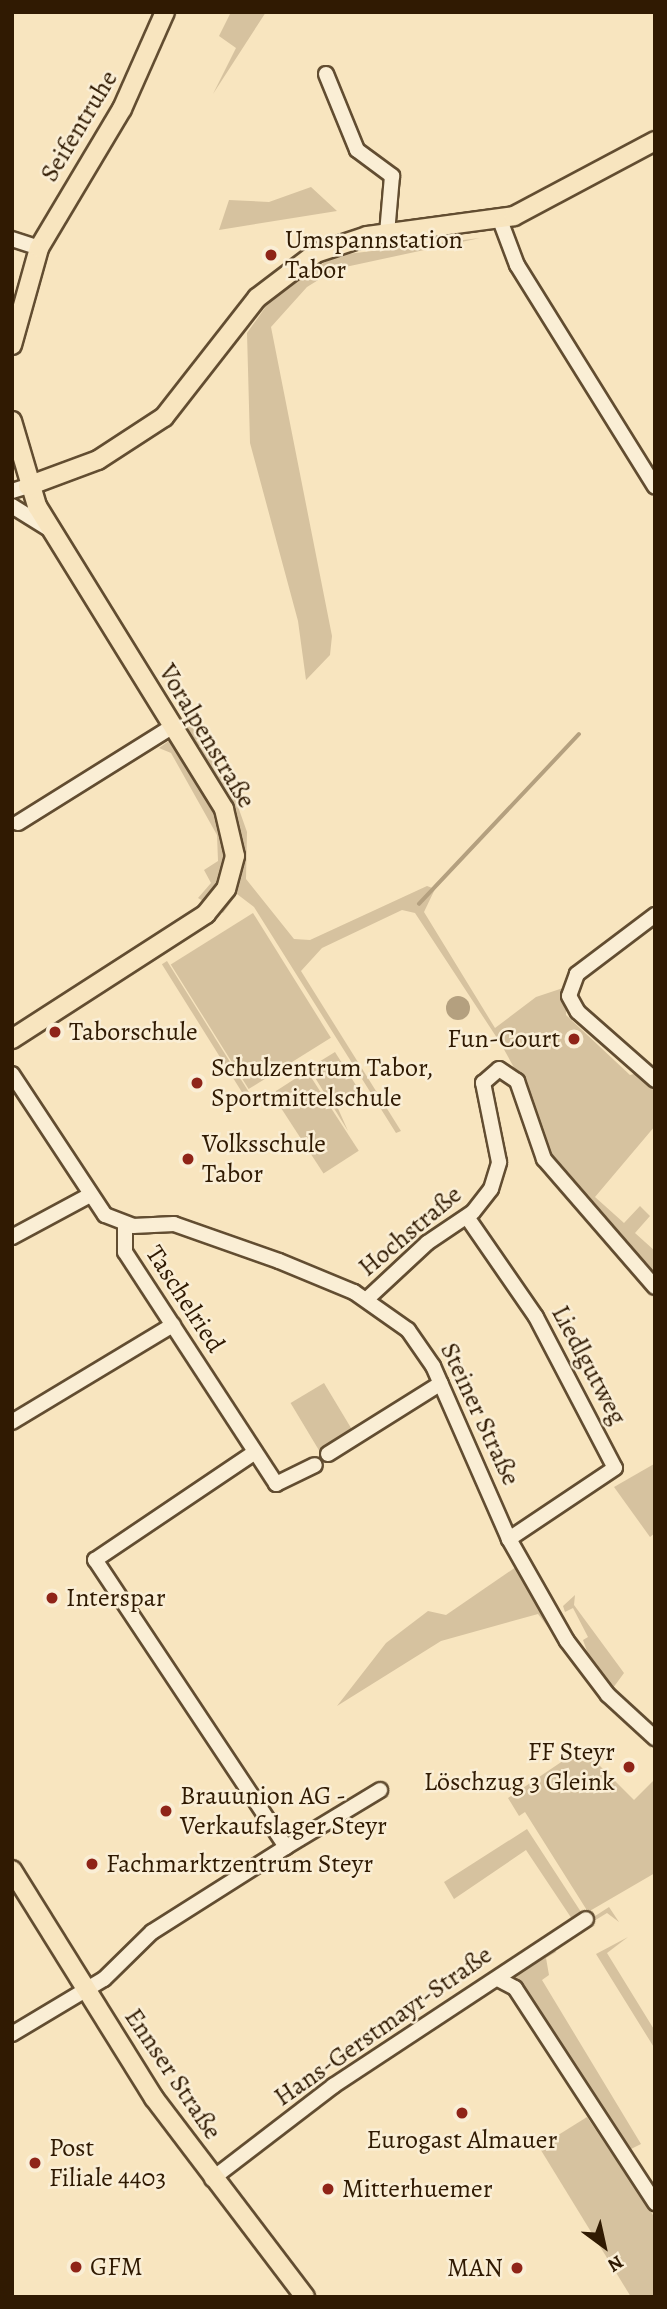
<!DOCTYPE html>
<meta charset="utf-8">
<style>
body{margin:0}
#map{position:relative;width:667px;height:2309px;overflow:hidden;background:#f8e5bf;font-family:Alegreya,serif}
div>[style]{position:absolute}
.green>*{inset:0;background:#d6c29f;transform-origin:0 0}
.water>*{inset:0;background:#b4a07f}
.round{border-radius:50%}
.stream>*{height:3.5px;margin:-1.75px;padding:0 1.75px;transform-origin:1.75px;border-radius:1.75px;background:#b4a07f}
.roads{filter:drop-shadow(2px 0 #624d31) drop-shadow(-2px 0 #624d31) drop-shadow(0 2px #624d31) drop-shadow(0 -2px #624d31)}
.minor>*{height:14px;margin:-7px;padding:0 7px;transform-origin:7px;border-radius:7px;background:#faeed5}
.major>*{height:18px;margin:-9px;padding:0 9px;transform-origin:9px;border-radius:9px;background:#f8e5bf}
.dots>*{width:19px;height:19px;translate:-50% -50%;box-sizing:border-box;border:4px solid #faeed5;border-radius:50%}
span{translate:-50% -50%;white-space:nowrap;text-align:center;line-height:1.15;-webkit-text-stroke:5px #faeed5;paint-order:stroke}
.street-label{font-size:26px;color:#301a02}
.poi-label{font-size:26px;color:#301a02}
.left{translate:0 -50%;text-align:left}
.right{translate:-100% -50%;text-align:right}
.frame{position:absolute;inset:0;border:14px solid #301a02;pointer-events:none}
.north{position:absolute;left:569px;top:2211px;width:70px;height:70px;-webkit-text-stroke:5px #faeed5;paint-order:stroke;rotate:147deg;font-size:19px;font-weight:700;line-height:28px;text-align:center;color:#301a02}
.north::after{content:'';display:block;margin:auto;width:24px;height:32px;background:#301a02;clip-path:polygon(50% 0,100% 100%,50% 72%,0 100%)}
</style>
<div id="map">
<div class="green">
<i style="clip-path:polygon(231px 12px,266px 12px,213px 94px,236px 48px,219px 36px)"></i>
<i style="clip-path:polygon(311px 187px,337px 211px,219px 230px,229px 200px,269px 202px)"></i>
<i style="clip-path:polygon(480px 238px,336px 269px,307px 287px,271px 327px,332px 636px,330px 655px,306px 680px,298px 621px,250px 443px,247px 333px,269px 302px,302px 274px,339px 255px)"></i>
<i style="clip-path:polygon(191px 725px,235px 798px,247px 832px,246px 879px,294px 939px,310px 940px,427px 886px,435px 889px,424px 912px,495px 1028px,536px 997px,566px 987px,566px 1015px,630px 1075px,638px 1073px,655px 1087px,655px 1126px,595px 1197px,624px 1223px,640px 1206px,650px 1216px,635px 1233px,655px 1251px,655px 1282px,545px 1153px,523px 1084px,501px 1044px,415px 913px,402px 910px,322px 948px,301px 971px,401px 1131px,396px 1133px,254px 907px,237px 894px,223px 913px,198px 898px,211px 883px,204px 870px,218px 861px,217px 835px,171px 753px,159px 748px)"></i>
<i style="left:253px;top:913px;width:147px;height:97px;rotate:58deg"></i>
<i style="left:167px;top:961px;width:162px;height:6px;rotate:58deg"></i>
<i style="clip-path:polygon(335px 1052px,359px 1090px,336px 1104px,348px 1131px,309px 1068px)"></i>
<i style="left:307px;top:1071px;width:95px;height:42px;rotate:57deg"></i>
<i style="left:324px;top:1383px;width:56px;height:39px;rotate:59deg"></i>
<i style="clip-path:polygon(654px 1464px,655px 1533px,650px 1537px,614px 1487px)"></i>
<i style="clip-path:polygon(516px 1567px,554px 1635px,538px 1614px,441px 1641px,337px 1706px,386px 1643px,428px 1611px,446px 1615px)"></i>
<i style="clip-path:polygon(575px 1595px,574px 1605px,624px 1673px,613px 1688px,592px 1665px,583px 1640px,588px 1637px,573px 1608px,565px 1612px,563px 1606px)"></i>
<i style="clip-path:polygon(582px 1748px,634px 1800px,655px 1779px,655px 1873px,588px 1912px,525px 1812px,519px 1816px,508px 1798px)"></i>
<i style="clip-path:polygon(527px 1829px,581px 1912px,574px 1922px,526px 1850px,454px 1899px,444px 1882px)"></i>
<i style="clip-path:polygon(609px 1907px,619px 1922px,607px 1913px,553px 1946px,556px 1952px,546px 1958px,549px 1975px,542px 1980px,641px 2144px,631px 2149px,605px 2121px,512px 1970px)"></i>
<i style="clip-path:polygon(628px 1937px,607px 1953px,655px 2031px,655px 2049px,596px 1954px)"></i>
<i style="clip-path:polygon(587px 2117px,655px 2218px,655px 2297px,631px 2297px,539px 2147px)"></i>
</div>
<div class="water">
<i class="round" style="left:446px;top:996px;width:24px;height:24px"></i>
</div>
<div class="stream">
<i style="left:419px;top:904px;width:233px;rotate:-46.7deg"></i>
</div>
<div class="roads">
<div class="minor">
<i style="left:326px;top:74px;width:82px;rotate:67.8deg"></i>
<i style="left:357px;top:150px;width:44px;rotate:36.6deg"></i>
<i style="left:392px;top:176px;width:57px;rotate:95deg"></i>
<i style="left:500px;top:220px;width:48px;rotate:69.3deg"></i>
<i style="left:517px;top:265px;width:261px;rotate:58.1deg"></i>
<i style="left:12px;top:239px;width:28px;rotate:18deg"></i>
<i style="left:12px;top:491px;width:17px;rotate:-17deg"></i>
<i style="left:12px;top:506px;width:44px;rotate:31.9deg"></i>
<i style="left:18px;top:823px;width:183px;rotate:-32deg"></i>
<i style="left:655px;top:915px;width:98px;rotate:142.9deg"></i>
<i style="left:577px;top:974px;width:23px;rotate:110deg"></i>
<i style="left:569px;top:996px;width:18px;rotate:61deg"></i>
<i style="left:578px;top:1012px;width:103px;rotate:41.4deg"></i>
<i style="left:12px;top:1074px;width:169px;rotate:56.6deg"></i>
<i style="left:105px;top:1215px;width:30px;rotate:21deg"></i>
<i style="left:133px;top:1226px;width:41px;rotate:-2.8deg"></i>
<i style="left:174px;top:1224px;width:111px;rotate:19.4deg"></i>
<i style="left:279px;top:1261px;width:81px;rotate:22.5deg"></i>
<i style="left:354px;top:1292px;width:66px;rotate:35.1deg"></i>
<i style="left:408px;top:1330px;width:44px;rotate:55.2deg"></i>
<i style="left:433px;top:1366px;width:189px;rotate:66.3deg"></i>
<i style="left:509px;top:1539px;width:117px;rotate:60.4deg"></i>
<i style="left:567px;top:1641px;width:68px;rotate:52.8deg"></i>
<i style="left:608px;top:1695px;width:64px;rotate:42.5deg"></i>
<i style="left:467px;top:1217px;width:121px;rotate:55.4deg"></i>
<i style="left:536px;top:1317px;width:170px;rotate:62.4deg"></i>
<i style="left:615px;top:1468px;width:128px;rotate:146.2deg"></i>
<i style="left:125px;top:1224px;width:28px;rotate:90deg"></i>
<i style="left:125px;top:1252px;width:277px;rotate:56.9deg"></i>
<i style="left:276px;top:1484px;width:43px;rotate:-26deg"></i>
<i style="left:12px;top:1237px;width:86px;rotate:-28.3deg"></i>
<i style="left:367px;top:1299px;width:82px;rotate:-43deg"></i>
<i style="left:427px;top:1243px;width:55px;rotate:-34deg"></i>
<i style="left:473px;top:1212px;width:29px;rotate:-52deg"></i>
<i style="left:491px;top:1189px;width:28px;rotate:-73deg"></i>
<i style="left:499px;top:1162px;width:81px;rotate:-101.4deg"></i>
<i style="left:483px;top:1083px;width:21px;rotate:-41deg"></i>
<i style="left:499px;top:1069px;width:22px;rotate:34deg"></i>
<i style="left:517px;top:1081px;width:83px;rotate:70.9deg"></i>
<i style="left:544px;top:1159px;width:169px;rotate:49.1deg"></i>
<i style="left:12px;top:1422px;width:188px;rotate:-31.1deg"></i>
<i style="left:328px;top:1454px;width:133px;rotate:-32.1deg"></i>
<i style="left:286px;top:1847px;width:110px;rotate:-31.2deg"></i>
<i style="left:498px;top:1979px;width:19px;rotate:28deg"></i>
<i style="left:515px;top:1988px;width:257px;rotate:56.9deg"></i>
<i style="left:12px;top:2034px;width:107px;rotate:-30.9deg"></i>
<i style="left:104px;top:1979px;width:67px;rotate:-44.4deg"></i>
<i style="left:152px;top:1932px;width:159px;rotate:-32.4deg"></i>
<i style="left:286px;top:1847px;width:345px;rotate:-123.6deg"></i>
<i style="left:95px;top:1560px;width:193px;rotate:-34deg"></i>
<i style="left:212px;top:2179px;width:153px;rotate:-37.5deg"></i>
<i style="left:333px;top:2086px;width:303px;rotate:-33.4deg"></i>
</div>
<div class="major">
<i style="left:12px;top:345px;width:101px;rotate:-74.4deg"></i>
<i style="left:39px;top:248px;width:162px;rotate:-59.2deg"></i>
<i style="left:122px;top:109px;width:106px;rotate:-66.1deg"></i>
<i style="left:12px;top:421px;width:89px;rotate:73.6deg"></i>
<i style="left:37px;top:506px;width:356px;rotate:58.3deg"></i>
<i style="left:224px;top:809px;width:48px;rotate:76.8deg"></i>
<i style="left:235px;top:856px;width:34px;rotate:105deg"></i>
<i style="left:226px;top:889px;width:32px;rotate:129deg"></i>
<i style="left:206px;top:914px;width:231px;rotate:147.2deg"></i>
<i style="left:28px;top:486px;width:75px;rotate:-20.4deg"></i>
<i style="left:98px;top:460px;width:79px;rotate:-33.1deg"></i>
<i style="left:164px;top:417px;width:151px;rotate:-52deg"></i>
<i style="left:257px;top:298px;width:74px;rotate:-37.3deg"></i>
<i style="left:316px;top:253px;width:54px;rotate:-18.4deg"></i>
<i style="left:367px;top:236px;width:148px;rotate:-7.7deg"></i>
<i style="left:514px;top:216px;width:160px;rotate:-28deg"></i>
<i style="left:12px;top:1870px;width:269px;rotate:58.1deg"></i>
<i style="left:154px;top:2098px;width:250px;rotate:52.8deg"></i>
</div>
</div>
<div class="dots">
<i style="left:271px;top:255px;background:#8f2418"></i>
<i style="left:55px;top:1032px;background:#8f2418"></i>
<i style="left:574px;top:1039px;background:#8f2418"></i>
<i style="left:197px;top:1083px;background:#8f2418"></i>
<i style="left:188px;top:1159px;background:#8f2418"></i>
<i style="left:52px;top:1598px;background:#8f2418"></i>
<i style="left:629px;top:1767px;background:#8f2418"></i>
<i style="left:166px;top:1811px;background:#8f2418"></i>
<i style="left:92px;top:1864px;background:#8f2418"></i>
<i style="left:462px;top:2113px;background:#8f2418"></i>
<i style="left:35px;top:2163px;background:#8f2418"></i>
<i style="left:328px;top:2189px;background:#8f2418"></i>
<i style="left:76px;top:2267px;background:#8f2418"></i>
<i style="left:517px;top:2268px;background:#8f2418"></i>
</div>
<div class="street-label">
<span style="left:79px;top:126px;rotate:-59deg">Seifentruhe</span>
<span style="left:207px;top:736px;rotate:59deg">Voralpenstraße</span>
<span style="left:410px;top:1231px;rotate:-40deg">Hochstraße</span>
<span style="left:185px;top:1299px;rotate:57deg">Taschelried</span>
<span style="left:589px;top:1365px;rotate:62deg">Liedlgutweg</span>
<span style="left:480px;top:1414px;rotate:65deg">Steiner Straße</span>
<span style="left:383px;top:2026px;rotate:-35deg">Hans-Gerstmayr-Straße</span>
<span style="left:173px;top:2074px;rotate:56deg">Ennser Straße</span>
</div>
<div class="poi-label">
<span class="left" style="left:285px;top:255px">Umspannstation<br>Tabor</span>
<span class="left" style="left:69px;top:1032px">Taborschule</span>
<span class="right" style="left:560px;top:1039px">Fun-Court</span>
<span class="left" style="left:211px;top:1083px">Schulzentrum Tabor,<br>Sportmittelschule</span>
<span class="left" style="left:202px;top:1159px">Volksschule<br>Tabor</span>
<span class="left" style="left:66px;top:1598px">Interspar</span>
<span class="right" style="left:615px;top:1767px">FF Steyr<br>Löschzug 3 Gleink</span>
<span class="left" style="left:180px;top:1811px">Brauunion AG -<br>Verkaufslager Steyr</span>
<span class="left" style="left:106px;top:1864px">Fachmarktzentrum Steyr</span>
<span style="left:462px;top:2140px">Eurogast Almauer</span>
<span class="left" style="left:49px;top:2163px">Post<br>Filiale 4403</span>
<span class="left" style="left:342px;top:2189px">Mitterhuemer</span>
<span class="left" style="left:90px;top:2267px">GFM</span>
<span class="right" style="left:503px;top:2268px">MAN</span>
</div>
<div class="frame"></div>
<div class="north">N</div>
</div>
